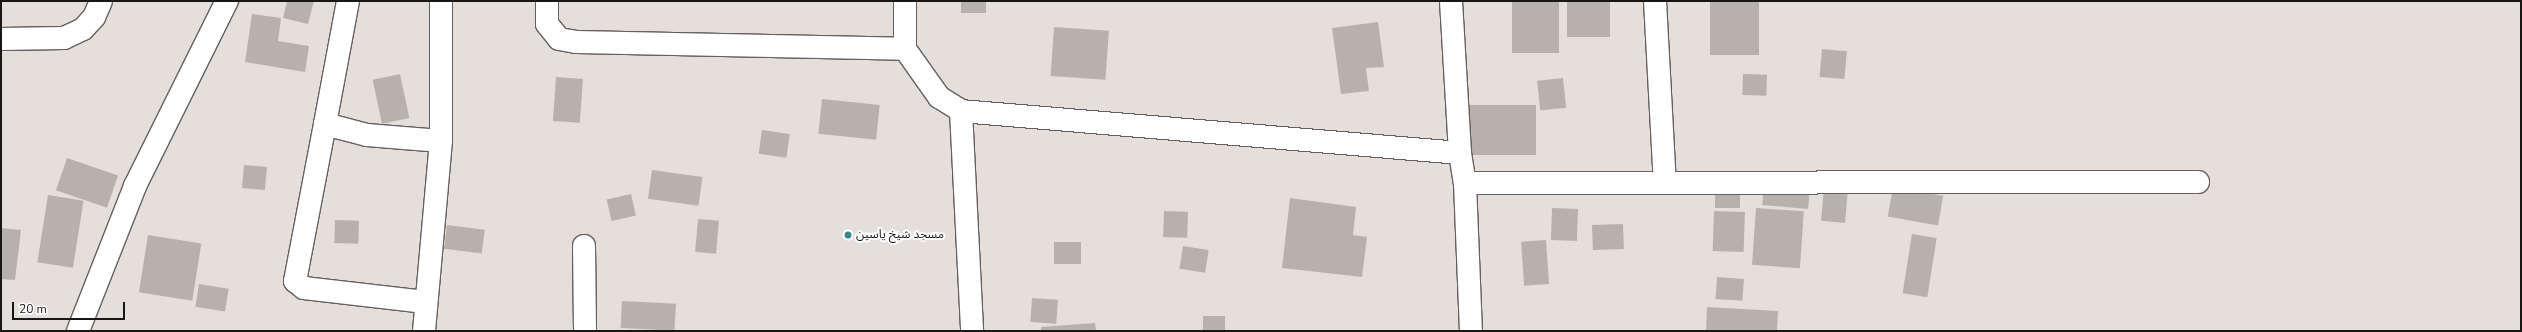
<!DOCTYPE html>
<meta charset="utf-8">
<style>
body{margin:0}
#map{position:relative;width:2522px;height:332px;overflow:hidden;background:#e5dfdc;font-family:"Nunito Sans","Noto Sans Arabic",sans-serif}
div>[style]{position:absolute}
.building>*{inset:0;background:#b7b1ae;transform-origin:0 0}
.roads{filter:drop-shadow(1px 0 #65605e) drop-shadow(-1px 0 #65605e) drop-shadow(0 1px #65605e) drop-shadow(0 -1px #65605e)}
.minor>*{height:22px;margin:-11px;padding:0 11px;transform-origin:11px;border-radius:11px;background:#fff}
.dots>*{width:11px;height:11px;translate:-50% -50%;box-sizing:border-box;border:2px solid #fff;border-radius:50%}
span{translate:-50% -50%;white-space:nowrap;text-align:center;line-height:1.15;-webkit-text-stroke:4px #fff;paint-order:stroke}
.poi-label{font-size:12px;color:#191616}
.left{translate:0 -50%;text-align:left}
.frame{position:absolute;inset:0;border:2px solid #191616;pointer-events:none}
.scale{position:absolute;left:12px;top:302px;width:113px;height:18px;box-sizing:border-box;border:2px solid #191616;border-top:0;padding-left:5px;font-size:12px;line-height:14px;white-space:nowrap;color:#191616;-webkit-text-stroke:3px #fff;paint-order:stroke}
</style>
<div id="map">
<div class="building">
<i style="clip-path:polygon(287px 1px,314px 1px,308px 24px,283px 18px)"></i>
<i style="left:961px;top:1px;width:25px;height:12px"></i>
<i style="left:1512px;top:1px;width:47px;height:52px"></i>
<i style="left:1567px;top:1px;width:43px;height:36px"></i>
<i style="left:1710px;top:1px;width:49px;height:54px"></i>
<i style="clip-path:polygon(252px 14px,281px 18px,278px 41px,309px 46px,305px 72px,245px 62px)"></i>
<i style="clip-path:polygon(1378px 22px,1384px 67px,1366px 68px,1369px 91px,1341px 94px,1332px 28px)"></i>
<i style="left:1054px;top:27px;width:55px;height:49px;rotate:4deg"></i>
<i style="left:1822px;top:49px;width:25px;height:28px;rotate:5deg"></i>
<i style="left:400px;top:74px;width:45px;height:28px;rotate:78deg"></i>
<i style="left:1743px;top:74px;width:24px;height:21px;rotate:2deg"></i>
<i style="left:556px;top:77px;width:27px;height:44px;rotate:4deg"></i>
<i style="left:1563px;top:78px;width:30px;height:26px;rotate:84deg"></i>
<i style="left:822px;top:99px;width:58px;height:35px;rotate:6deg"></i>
<i style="left:1469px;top:105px;width:67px;height:50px"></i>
<i style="left:762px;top:130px;width:28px;height:24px;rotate:8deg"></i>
<i style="left:67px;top:158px;width:54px;height:34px;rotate:19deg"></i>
<i style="left:244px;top:165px;width:23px;height:23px;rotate:5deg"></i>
<i style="left:652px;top:170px;width:51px;height:29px;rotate:8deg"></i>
<i style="left:1764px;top:185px;width:46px;height:20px;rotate:5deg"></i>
<i style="left:1824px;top:187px;width:24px;height:34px;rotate:5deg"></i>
<i style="left:1893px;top:187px;width:51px;height:30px;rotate:10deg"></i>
<i style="left:1715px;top:188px;width:25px;height:20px"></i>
<i style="left:631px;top:194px;width:22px;height:25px;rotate:77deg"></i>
<i style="left:48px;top:195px;width:36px;height:68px;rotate:9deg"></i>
<i style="clip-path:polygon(1290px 198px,1356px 207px,1353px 235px,1367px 237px,1362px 277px,1282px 268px)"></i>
<i style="left:1552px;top:208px;width:26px;height:32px;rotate:2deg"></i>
<i style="left:1756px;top:208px;width:48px;height:57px;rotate:4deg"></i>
<i style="left:1164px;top:211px;width:24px;height:26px;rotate:2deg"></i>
<i style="left:1714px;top:211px;width:31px;height:40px;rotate:2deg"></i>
<i style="left:698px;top:219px;width:21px;height:33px;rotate:5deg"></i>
<i style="left:335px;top:220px;width:24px;height:23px;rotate:2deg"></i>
<i style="left:1623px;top:224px;width:25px;height:31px;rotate:88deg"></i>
<i style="left:447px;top:225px;width:38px;height:24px;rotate:7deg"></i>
<i style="clip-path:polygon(1px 228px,21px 230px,15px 280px,1px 279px)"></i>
<i style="left:1912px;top:234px;width:25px;height:60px;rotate:9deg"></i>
<i style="left:148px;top:235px;width:54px;height:58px;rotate:9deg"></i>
<i style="left:1546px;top:240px;width:44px;height:25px;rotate:86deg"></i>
<i style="left:1081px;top:242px;width:22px;height:27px;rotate:90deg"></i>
<i style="left:1183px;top:246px;width:26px;height:23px;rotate:9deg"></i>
<i style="left:1717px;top:277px;width:27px;height:22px;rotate:4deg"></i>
<i style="left:199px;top:284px;width:30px;height:23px;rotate:9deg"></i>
<i style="left:1032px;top:298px;width:26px;height:24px;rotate:4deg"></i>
<i style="left:622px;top:301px;width:54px;height:27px;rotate:3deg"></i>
<i style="clip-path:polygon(1707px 307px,1778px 311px,1777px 331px,1706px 331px)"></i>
<i style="left:1203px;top:316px;width:22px;height:15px"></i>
<i style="clip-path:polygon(1095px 323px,1096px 331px,1041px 331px,1041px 327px)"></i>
</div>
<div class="roads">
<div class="minor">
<i style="left:348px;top:1px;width:125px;rotate:100.6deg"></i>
<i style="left:325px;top:124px;width:43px;rotate:14.7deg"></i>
<i style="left:367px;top:135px;width:74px;rotate:4.6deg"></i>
<i style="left:547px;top:1px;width:23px;rotate:90deg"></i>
<i style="left:547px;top:24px;width:19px;rotate:51deg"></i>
<i style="left:559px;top:39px;width:17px;rotate:10deg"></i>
<i style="left:576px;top:42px;width:329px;rotate:1.2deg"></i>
<i style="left:905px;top:1px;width:48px;rotate:90deg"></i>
<i style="left:905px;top:49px;width:59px;rotate:54.7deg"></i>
<i style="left:939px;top:97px;width:26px;rotate:32deg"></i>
<i style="left:961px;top:111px;width:220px;rotate:87.1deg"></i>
<i style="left:1451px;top:1px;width:152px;rotate:86.6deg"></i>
<i style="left:1460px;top:153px;width:30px;rotate:81deg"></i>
<i style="left:1465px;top:183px;width:148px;rotate:87.7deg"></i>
<i style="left:1655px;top:1px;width:182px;rotate:86.9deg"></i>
<i style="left:1px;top:39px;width:63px;rotate:-0.9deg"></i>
<i style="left:64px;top:38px;width:21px;rotate:-25deg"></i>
<i style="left:83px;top:29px;width:16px;rotate:-47deg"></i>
<i style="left:94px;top:17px;width:17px;rotate:-66deg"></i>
<i style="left:961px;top:111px;width:501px;rotate:4.81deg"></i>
<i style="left:325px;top:124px;width:160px;rotate:100.8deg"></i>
<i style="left:295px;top:281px;width:11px;rotate:38deg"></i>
<i style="left:304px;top:288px;width:122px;rotate:6.6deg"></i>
<i style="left:1465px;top:183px;width:733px;rotate:-0.08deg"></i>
<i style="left:584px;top:246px;width:85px;rotate:89.3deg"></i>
<i style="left:78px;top:331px;width:156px;rotate:-68.5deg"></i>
<i style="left:135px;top:186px;width:207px;rotate:-63.6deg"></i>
<i style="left:424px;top:331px;width:191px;rotate:-84.9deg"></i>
<i style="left:441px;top:141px;width:140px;rotate:-90deg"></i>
</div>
</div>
<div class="dots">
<i style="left:848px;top:235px;background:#3c8588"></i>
</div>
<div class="poi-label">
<span class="left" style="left:856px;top:235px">مسجد شيخ ياسين</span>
</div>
<div class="frame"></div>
<div class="scale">20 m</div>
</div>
